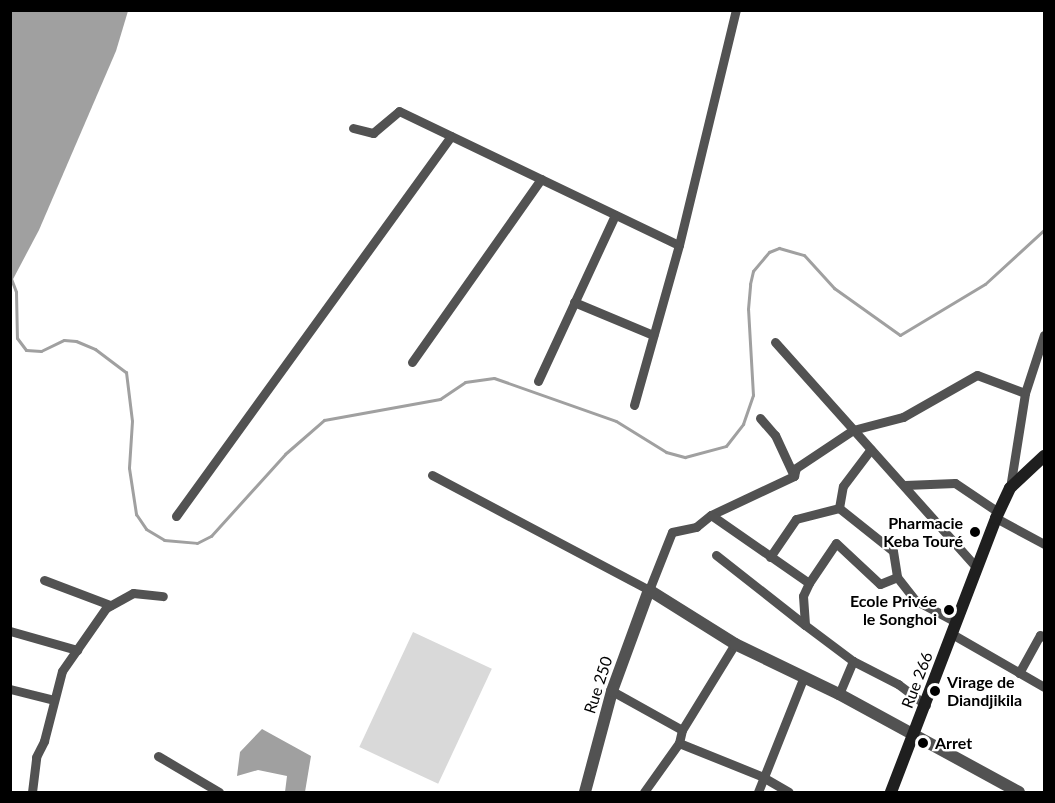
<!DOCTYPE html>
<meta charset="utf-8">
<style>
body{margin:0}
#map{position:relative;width:1055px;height:803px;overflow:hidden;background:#fff;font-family:Lato,sans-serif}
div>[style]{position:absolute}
.green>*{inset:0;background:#d9d9d9;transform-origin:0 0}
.water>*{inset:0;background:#a0a0a0}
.stream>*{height:3px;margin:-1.5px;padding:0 1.5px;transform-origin:1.5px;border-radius:1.5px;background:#a0a0a0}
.minor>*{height:9px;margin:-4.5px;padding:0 4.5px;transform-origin:4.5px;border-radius:4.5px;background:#525252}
.tertiary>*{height:12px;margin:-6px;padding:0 6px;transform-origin:6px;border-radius:6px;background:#525252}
.secondary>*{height:12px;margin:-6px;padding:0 6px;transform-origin:6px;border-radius:6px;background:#1f1f1f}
.dots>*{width:16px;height:16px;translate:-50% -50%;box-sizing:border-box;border:3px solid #fff;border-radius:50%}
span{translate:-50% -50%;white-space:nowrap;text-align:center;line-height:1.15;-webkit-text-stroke:4.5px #fff;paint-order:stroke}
.poi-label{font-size:16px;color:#000;font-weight:700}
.right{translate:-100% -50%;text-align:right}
.left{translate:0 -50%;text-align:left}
.street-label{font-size:16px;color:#000}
.frame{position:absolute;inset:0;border:12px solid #000;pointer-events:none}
</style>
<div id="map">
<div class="green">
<i style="left:413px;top:632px;width:87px;height:127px;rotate:25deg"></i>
</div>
<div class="water">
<i style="clip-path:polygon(11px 10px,128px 11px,116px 51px,39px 230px,11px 283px)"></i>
<i style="clip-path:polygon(262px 729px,311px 756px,305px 792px,285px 792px,287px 776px,258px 770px,237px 776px,240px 752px)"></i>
</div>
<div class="stream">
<i style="left:10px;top:276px;width:17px;rotate:69deg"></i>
<i style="left:16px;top:292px;width:46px;rotate:88.8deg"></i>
<i style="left:17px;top:338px;width:15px;rotate:53deg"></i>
<i style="left:26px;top:350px;width:15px;rotate:4deg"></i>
<i style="left:41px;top:351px;width:25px;rotate:-26deg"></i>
<i style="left:64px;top:340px;width:12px;rotate:5deg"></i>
<i style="left:76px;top:341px;width:21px;rotate:23deg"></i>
<i style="left:95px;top:349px;width:39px;rotate:37deg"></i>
<i style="left:126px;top:372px;width:49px;rotate:83deg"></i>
<i style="left:132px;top:421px;width:47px;rotate:93.7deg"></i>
<i style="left:129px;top:468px;width:47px;rotate:81.3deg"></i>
<i style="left:136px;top:514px;width:18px;rotate:56deg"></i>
<i style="left:146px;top:529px;width:21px;rotate:31deg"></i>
<i style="left:164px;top:540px;width:33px;rotate:5deg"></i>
<i style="left:197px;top:543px;width:16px;rotate:-27deg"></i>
<i style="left:211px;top:536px;width:110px;rotate:-47.9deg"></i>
<i style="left:285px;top:454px;width:52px;rotate:-41.1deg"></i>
<i style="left:324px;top:420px;width:118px;rotate:-10.3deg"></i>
<i style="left:440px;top:399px;width:30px;rotate:-34deg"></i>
<i style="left:465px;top:382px;width:29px;rotate:-8deg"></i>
<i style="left:494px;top:378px;width:129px;rotate:19.4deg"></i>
<i style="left:616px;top:421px;width:59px;rotate:31.8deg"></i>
<i style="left:666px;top:452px;width:20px;rotate:15deg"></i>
<i style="left:685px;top:457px;width:42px;rotate:-15deg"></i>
<i style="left:726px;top:446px;width:28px;rotate:-52deg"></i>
<i style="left:743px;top:424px;width:31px;rotate:-71deg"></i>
<i style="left:753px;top:395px;width:86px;rotate:-93.3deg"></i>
<i style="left:748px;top:309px;width:25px;rotate:-85deg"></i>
<i style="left:750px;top:284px;width:13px;rotate:-77deg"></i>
<i style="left:753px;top:271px;width:25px;rotate:-50deg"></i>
<i style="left:769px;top:252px;width:11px;rotate:-22deg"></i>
<i style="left:779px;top:248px;width:26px;rotate:16deg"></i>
<i style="left:804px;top:255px;width:45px;rotate:47.7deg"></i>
<i style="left:834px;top:288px;width:81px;rotate:35.5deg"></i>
<i style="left:900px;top:335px;width:99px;rotate:-31deg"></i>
<i style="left:985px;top:284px;width:80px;rotate:-42.5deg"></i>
</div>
<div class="minor">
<i style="left:353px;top:128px;width:21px;rotate:14deg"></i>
<i style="left:373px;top:133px;width:34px;rotate:-40deg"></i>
<i style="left:399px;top:111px;width:310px;rotate:25.6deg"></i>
<i style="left:574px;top:302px;width:86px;rotate:22.7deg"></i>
<i style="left:775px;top:342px;width:302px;rotate:48.2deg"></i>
<i style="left:412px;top:362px;width:224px;rotate:-54.8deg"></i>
<i style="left:538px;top:381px;width:183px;rotate:-65.1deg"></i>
<i style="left:634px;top:405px;width:166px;rotate:-74.3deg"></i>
<i style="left:679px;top:245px;width:242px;rotate:-76.4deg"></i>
<i style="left:760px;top:418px;width:23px;rotate:49deg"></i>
<i style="left:775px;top:435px;width:45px;rotate:65.1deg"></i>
<i style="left:432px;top:475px;width:246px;rotate:27.9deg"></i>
<i style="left:649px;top:590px;width:62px;rotate:-68.4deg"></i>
<i style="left:672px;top:532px;width:25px;rotate:-12deg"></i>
<i style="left:696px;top:527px;width:19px;rotate:-39deg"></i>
<i style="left:711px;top:515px;width:92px;rotate:-25.2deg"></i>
<i style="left:794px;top:476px;width:8px;rotate:-76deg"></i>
<i style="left:796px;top:468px;width:69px;rotate:-33.7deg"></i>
<i style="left:853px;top:430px;width:52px;rotate:-14.6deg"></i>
<i style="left:903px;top:417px;width:85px;rotate:-29.6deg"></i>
<i style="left:977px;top:375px;width:51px;rotate:20.6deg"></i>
<i style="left:905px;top:485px;width:50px;rotate:-2.3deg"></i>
<i style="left:955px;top:483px;width:52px;rotate:34deg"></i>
<i style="left:1010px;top:488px;width:96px;rotate:-81deg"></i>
<i style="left:1025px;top:393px;width:61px;rotate:-71.9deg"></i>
<i style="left:839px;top:508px;width:22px;rotate:-80deg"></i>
<i style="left:843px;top:486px;width:46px;rotate:-52.9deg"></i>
<i style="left:711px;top:515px;width:119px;rotate:34.8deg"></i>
<i style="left:809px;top:583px;width:14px;rotate:115deg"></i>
<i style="left:803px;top:596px;width:29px;rotate:86deg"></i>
<i style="left:805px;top:625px;width:60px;rotate:36.9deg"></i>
<i style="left:853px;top:661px;width:36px;rotate:113deg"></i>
<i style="left:176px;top:516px;width:469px;rotate:-54.1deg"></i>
<i style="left:996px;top:518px;width:55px;rotate:28.4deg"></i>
<i style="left:716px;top:555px;width:113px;rotate:38.2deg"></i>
<i style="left:770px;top:557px;width:46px;rotate:-55.6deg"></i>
<i style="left:796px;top:519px;width:44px;rotate:-14.3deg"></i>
<i style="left:839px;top:508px;width:69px;rotate:38.5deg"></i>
<i style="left:893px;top:551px;width:26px;rotate:81deg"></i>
<i style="left:897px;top:577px;width:29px;rotate:52deg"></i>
<i style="left:915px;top:600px;width:47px;rotate:28.2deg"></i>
<i style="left:44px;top:580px;width:71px;rotate:20.7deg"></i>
<i style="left:809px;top:583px;width:48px;rotate:-56deg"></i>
<i style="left:836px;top:543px;width:60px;rotate:43deg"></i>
<i style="left:880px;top:584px;width:18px;rotate:-22deg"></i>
<i style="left:10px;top:631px;width:70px;rotate:15.8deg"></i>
<i style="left:952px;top:634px;width:106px;rotate:29.9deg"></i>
<i style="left:853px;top:661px;width:51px;rotate:27.1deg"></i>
<i style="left:898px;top:684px;width:35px;rotate:37deg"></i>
<i style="left:1019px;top:673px;width:43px;rotate:-61.1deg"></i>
<i style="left:1040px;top:635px;width:4px;rotate:27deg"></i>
<i style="left:10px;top:689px;width:45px;rotate:14deg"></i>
<i style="left:612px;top:691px;width:80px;rotate:29.1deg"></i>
<i style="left:679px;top:743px;width:88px;rotate:21.9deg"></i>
<i style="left:761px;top:776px;width:32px;rotate:30deg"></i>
<i style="left:158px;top:756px;width:71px;rotate:30.5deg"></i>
<i style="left:32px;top:792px;width:35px;rotate:-83deg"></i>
<i style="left:36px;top:757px;width:18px;rotate:-63deg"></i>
<i style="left:44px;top:741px;width:72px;rotate:-75.6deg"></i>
<i style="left:62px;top:671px;width:77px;rotate:-55.1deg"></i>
<i style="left:106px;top:608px;width:31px;rotate:-29deg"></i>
<i style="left:133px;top:593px;width:30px;rotate:6deg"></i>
<i style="left:644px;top:792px;width:60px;rotate:-54.5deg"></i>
<i style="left:679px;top:743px;width:13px;rotate:-77deg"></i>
<i style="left:682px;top:730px;width:101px;rotate:-58.4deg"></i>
<i style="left:758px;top:792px;width:122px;rotate:-68.3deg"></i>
</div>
<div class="tertiary">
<i style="left:585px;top:792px;width:105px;rotate:-75deg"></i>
<i style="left:612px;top:691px;width:108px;rotate:-69.9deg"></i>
<i style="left:649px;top:590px;width:102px;rotate:32.1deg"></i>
<i style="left:735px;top:644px;width:115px;rotate:25.7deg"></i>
<i style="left:839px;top:694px;width:205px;rotate:28.6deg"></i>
</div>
<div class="secondary">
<i style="left:891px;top:792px;width:293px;rotate:-69deg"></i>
<i style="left:996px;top:518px;width:33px;rotate:-65deg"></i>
<i style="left:1010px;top:488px;width:47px;rotate:-43.3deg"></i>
</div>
<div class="dots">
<i style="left:975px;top:532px;background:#000"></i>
<i style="left:949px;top:610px;background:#000"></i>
<i style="left:935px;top:691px;background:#000"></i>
<i style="left:923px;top:743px;background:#000"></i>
</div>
<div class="poi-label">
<span class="right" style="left:963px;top:532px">Pharmacie<br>Keba Touré</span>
<span class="right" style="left:937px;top:610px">Ecole Privée<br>le Songhoi</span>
<span class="left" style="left:947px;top:691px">Virage de<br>Diandjikila</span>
<span class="left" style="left:935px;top:743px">Arret</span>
</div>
<div class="street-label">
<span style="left:917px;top:680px;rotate:-69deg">Rue 266</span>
<span style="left:598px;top:685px;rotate:-72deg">Rue 250</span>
</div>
<div class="frame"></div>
</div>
